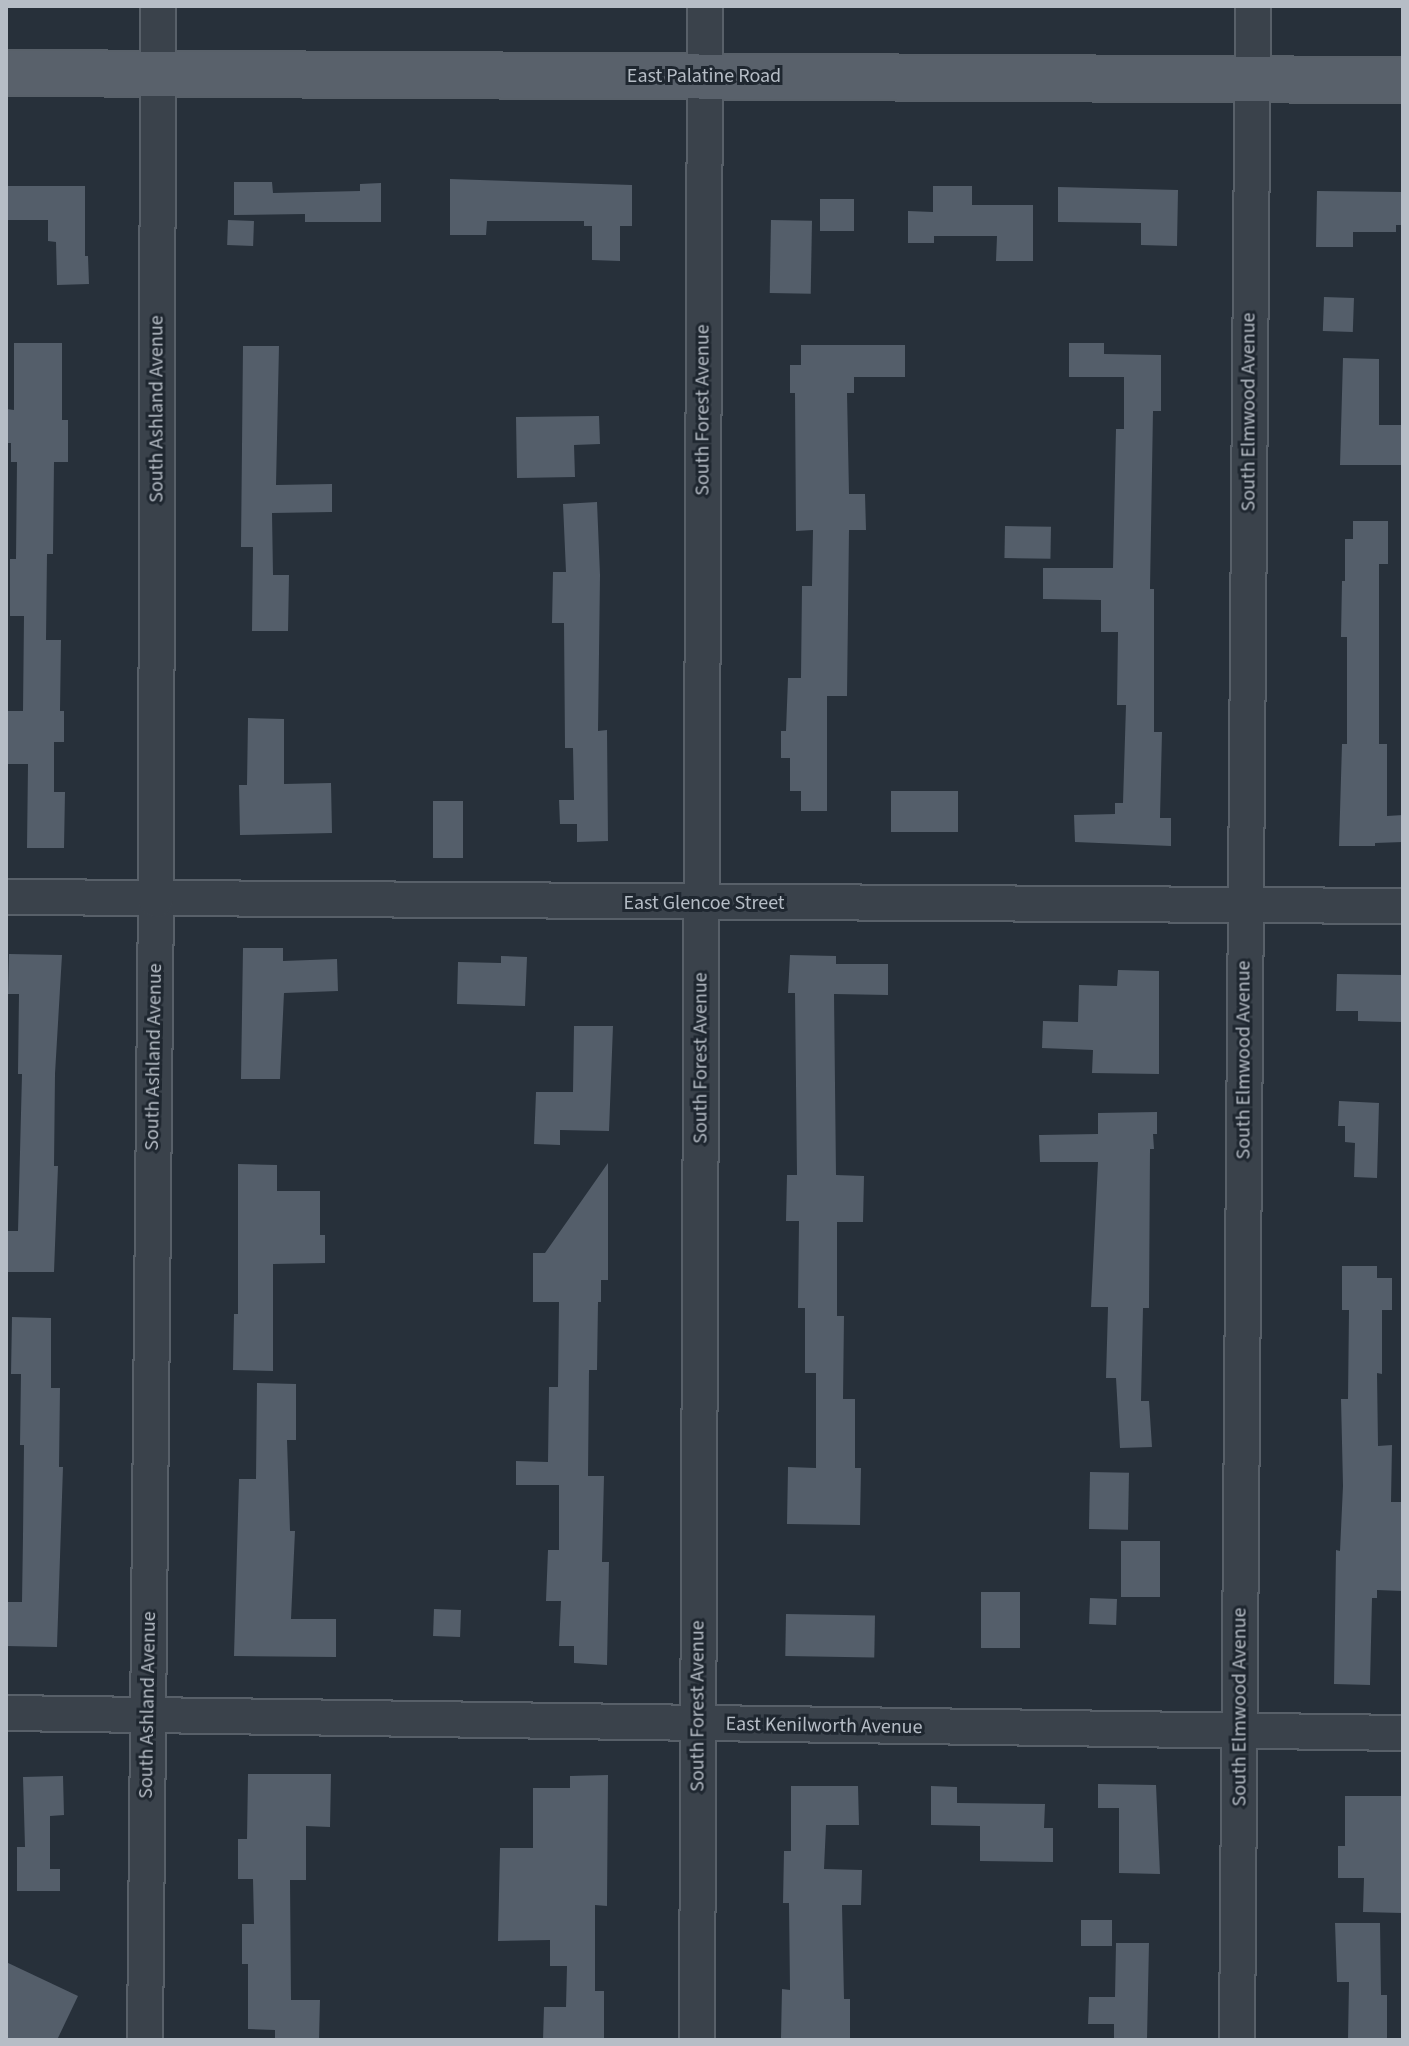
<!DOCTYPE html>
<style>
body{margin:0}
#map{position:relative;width:1409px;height:2046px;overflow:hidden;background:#27303a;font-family:"Source Sans 3",sans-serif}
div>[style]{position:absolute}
.building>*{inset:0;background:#545e6a;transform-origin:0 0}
.roads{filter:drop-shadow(2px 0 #586069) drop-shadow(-2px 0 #586069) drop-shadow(0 2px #586069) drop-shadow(0 -2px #586069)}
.minor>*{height:34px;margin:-17px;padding:0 17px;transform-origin:17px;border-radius:17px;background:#3a424b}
.major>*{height:44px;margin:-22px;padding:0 22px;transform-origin:22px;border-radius:22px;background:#59616b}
span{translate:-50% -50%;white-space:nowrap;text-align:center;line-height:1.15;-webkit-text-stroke:6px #1f2730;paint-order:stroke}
.street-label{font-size:20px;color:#b6bdc6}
.frame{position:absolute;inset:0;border:8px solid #b6bdc6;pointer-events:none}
</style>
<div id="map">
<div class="building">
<i style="clip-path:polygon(450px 179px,632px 185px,632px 226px,620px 226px,620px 261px,592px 260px,592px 226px,584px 226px,584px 221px,487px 221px,486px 235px,450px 235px)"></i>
<i style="clip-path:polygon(234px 182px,272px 182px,273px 193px,360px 191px,360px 184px,381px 183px,381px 222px,305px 222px,305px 214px,234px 215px)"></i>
<i style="clip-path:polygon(6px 186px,85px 186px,85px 256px,88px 256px,89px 284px,57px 285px,56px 242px,48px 241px,48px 220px,6px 220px)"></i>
<i style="clip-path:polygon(933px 186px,972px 186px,972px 205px,1033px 205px,1033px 261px,996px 261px,997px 236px,934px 236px,934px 243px,908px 243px,908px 211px,933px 212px)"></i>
<i style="clip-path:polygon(1058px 187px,1178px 190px,1177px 246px,1141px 245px,1141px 223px,1058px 222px)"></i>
<i style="clip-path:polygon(1317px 191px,1403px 192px,1403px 225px,1396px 225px,1396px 232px,1353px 232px,1353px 247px,1316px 247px)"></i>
<i style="left:854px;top:199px;width:32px;height:34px;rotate:90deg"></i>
<i style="left:228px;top:220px;width:26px;height:25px;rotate:2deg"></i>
<i style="left:771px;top:220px;width:41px;height:73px;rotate:1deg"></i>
<i style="left:1324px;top:297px;width:30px;height:34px;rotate:2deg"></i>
<i style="clip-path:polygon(14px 343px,62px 343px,62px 420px,68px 420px,68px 462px,54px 462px,53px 554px,47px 554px,46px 640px,61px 640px,60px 711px,64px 711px,64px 742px,54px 742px,54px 792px,65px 792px,64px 848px,27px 848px,28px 764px,6px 764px,6px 711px,23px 711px,24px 616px,10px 616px,10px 559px,16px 559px,17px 462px,11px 462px,11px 443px,6px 443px,6px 409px,14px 410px)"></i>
<i style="clip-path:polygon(1069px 343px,1104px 343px,1104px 354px,1161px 355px,1161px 411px,1153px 411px,1150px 589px,1154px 589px,1154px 732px,1162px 732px,1160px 818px,1171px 818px,1171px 846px,1075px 842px,1074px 815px,1115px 814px,1115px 803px,1123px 803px,1126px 705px,1117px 705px,1118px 632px,1101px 632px,1101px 600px,1043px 599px,1043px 568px,1113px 568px,1116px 429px,1124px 429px,1124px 377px,1069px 377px)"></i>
<i style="clip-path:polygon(801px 345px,905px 345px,905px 377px,854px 377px,854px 393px,847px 393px,849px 494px,865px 494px,866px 530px,849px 530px,847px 696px,827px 696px,827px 811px,801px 811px,801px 791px,790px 791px,790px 758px,781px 758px,781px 731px,786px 731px,788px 678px,801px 678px,802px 586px,812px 586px,813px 530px,796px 531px,795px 393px,790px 393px,790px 365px,801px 365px)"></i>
<i style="clip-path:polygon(243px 346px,279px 346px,276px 485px,332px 484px,332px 512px,272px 513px,273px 575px,289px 575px,288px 631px,252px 631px,253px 547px,241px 547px)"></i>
<i style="clip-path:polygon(1343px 358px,1379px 359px,1379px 425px,1403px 425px,1403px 465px,1340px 465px)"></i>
<i style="clip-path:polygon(599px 416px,600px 444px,574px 445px,575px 477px,517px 478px,516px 417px)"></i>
<i style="clip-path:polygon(597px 502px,600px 575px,598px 731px,607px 730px,608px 841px,577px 842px,577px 824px,560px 824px,559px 800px,574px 800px,573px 748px,565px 748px,564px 623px,552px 623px,553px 572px,566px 572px,563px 504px)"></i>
<i style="clip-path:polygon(1353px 521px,1388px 521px,1388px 564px,1379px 564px,1379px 744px,1387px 744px,1387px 816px,1403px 815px,1403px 842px,1375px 843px,1375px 846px,1339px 846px,1342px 744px,1347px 744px,1347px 637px,1341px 637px,1342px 581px,1345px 581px,1345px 539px,1353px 539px)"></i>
<i style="left:1005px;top:526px;width:46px;height:32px;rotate:1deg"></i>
<i style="clip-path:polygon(248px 718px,284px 719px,284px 784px,331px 783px,332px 833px,240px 835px,239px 785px,247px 785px)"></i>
<i style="left:958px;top:791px;width:41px;height:67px;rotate:90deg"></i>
<i style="left:433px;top:801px;width:30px;height:57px"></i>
<i style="clip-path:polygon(243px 948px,283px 948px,283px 961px,337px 959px,338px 991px,284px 993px,280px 1079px,241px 1079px)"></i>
<i style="clip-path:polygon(9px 954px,62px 955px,55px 1074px,54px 1166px,58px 1166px,54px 1272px,6px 1272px,6px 1231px,18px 1231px,22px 1074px,18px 1074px,19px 994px,8px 994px)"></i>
<i style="clip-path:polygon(790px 955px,836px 956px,836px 964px,888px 964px,888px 995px,834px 994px,836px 1175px,864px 1176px,863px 1222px,837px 1222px,837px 1316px,844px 1316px,843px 1399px,855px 1399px,855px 1468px,861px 1468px,860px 1525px,787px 1524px,788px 1467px,816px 1468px,816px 1373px,805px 1373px,805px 1308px,798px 1308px,799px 1221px,786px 1221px,787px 1175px,797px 1175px,795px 993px,788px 993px)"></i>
<i style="clip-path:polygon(501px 956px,527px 957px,525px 1006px,457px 1004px,458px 962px,501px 963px)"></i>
<i style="clip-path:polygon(1118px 970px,1159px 971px,1159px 1074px,1092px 1073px,1093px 1050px,1042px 1048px,1043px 1021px,1078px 1022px,1079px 985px,1117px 986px)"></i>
<i style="clip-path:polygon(1337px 974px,1403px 975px,1403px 1022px,1358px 1021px,1358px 1011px,1336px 1011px)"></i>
<i style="clip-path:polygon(574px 1026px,613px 1026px,609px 1131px,560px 1130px,560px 1145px,534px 1144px,536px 1092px,573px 1092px)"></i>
<i style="clip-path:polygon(1339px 1101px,1379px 1103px,1377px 1178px,1354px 1177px,1355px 1143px,1345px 1142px,1345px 1126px,1338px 1126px)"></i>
<i style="clip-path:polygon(1157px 1112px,1157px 1134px,1153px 1134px,1154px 1149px,1150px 1149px,1149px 1308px,1143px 1308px,1141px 1401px,1149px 1401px,1152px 1447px,1120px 1448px,1116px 1378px,1106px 1378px,1108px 1307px,1091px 1307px,1098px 1162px,1040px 1162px,1039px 1135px,1098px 1134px,1098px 1113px)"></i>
<i style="clip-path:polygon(608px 1163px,608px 1280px,601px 1280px,601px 1302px,598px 1302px,597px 1370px,589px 1370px,588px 1476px,604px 1476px,602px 1562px,609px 1562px,607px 1665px,574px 1663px,574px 1646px,559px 1646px,561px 1601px,546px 1601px,548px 1550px,559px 1550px,559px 1485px,516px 1485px,516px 1461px,548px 1462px,549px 1387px,558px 1387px,559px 1302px,533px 1302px,533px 1253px,545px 1253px)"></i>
<i style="clip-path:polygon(238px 1164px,277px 1165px,277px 1191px,320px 1191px,320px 1235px,325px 1235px,325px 1263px,273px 1264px,273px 1371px,233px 1370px,234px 1314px,238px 1314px)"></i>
<i style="clip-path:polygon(1342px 1266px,1377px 1266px,1377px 1278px,1392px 1278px,1392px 1310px,1382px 1310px,1382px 1374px,1377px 1373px,1378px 1446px,1392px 1445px,1391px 1502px,1403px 1502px,1403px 1591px,1377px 1590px,1377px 1598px,1372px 1598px,1370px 1685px,1334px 1684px,1336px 1550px,1340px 1551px,1343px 1486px,1341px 1399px,1348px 1399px,1349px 1310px,1342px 1310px)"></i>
<i style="clip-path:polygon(12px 1317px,51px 1318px,51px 1388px,60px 1388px,59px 1467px,63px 1467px,57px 1647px,6px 1646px,6px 1602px,22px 1602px,23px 1536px,24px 1445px,20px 1445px,21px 1374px,11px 1374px)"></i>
<i style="clip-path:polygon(257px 1383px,296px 1384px,296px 1440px,287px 1440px,290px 1531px,295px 1531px,291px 1619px,336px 1619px,336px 1657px,234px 1656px,239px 1479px,256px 1479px)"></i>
<i style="left:1090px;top:1472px;width:39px;height:57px;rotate:1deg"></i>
<i style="left:1121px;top:1541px;width:39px;height:56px"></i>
<i style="left:981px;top:1592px;width:39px;height:56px"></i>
<i style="left:1090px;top:1598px;width:27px;height:26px;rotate:2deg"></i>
<i style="left:434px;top:1609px;width:27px;height:27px;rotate:2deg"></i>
<i style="left:786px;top:1614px;width:89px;height:42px;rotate:1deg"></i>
<i style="clip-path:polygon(248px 1774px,331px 1774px,330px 1827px,306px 1826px,306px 1880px,290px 1880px,291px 2000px,320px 2000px,319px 2040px,275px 2040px,275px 2030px,248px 2029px,248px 1964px,242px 1964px,242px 1924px,254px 1924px,253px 1879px,238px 1879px,238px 1839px,247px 1839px)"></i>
<i style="clip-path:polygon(608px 1775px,607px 1906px,595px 1905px,595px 1991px,604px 1991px,604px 2040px,543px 2040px,544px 2007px,566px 2007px,567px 1966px,550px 1966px,550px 1940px,498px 1941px,500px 1848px,533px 1848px,533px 1788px,570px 1788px,570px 1776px)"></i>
<i style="clip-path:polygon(63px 1776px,64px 1815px,50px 1816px,50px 1869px,60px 1869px,60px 1891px,17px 1891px,17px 1847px,25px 1847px,23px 1777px)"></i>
<i style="clip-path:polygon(1098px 1784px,1156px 1785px,1160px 1874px,1119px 1873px,1119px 1808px,1098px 1808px)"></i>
<i style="clip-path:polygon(791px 1786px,858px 1786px,859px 1825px,826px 1825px,824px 1869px,862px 1870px,861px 1905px,842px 1905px,844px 1999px,850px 1999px,850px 2040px,781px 2038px,782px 1989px,790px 1990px,789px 1903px,783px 1903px,784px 1851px,791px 1851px)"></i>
<i style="clip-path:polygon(931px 1786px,957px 1787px,957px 1803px,1045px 1804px,1044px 1828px,1053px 1828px,1053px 1862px,980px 1861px,980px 1826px,931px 1825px)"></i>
<i style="clip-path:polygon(1345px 1796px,1403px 1796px,1402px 1913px,1363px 1912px,1364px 1878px,1338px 1878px,1338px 1846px,1345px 1846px)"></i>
<i style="left:1081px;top:1920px;width:31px;height:26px"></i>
<i style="clip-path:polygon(1335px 1923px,1380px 1923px,1381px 1995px,1387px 1995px,1387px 2040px,1348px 2040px,1349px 1982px,1337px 1982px)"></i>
<i style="clip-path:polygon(1116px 1943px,1149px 1943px,1147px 2040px,1114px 2040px,1114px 2024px,1088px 2024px,1089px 1997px,1115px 1997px)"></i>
<i style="clip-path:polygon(6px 1962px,78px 1996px,57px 2040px,6px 2040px)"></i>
</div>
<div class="roads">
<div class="minor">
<i style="left:6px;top:897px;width:1397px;rotate:0.37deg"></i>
<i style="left:6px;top:1713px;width:1397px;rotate:0.82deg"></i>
<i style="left:145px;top:2040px;width:1140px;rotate:-89.45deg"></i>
<i style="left:156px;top:900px;width:894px;rotate:-89.87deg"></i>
<i style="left:697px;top:2040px;width:2034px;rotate:-89.77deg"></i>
<i style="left:1237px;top:2040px;width:2034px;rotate:-89.55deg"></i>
</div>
<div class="major">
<i style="left:6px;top:73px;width:1397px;rotate:0.29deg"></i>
</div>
</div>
<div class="street-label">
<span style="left:704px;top:76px">East Palatine Road</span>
<span style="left:157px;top:409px;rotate:-90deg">South Ashland Avenue</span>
<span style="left:703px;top:410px;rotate:-90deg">South Forest Avenue</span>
<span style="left:1249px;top:412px;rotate:-90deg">South Elmwood Avenue</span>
<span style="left:704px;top:903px">East Glencoe Street</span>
<span style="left:154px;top:1057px;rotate:-89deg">South Ashland Avenue</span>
<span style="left:701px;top:1058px;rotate:-90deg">South Forest Avenue</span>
<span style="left:1244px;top:1060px;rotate:-90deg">South Elmwood Avenue</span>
<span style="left:148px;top:1705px;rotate:-89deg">South Ashland Avenue</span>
<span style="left:698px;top:1706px;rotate:-90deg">South Forest Avenue</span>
<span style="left:1240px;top:1707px;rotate:-90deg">South Elmwood Avenue</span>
<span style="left:824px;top:1726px;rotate:1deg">East Kenilworth Avenue</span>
</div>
<div class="frame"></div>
</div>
